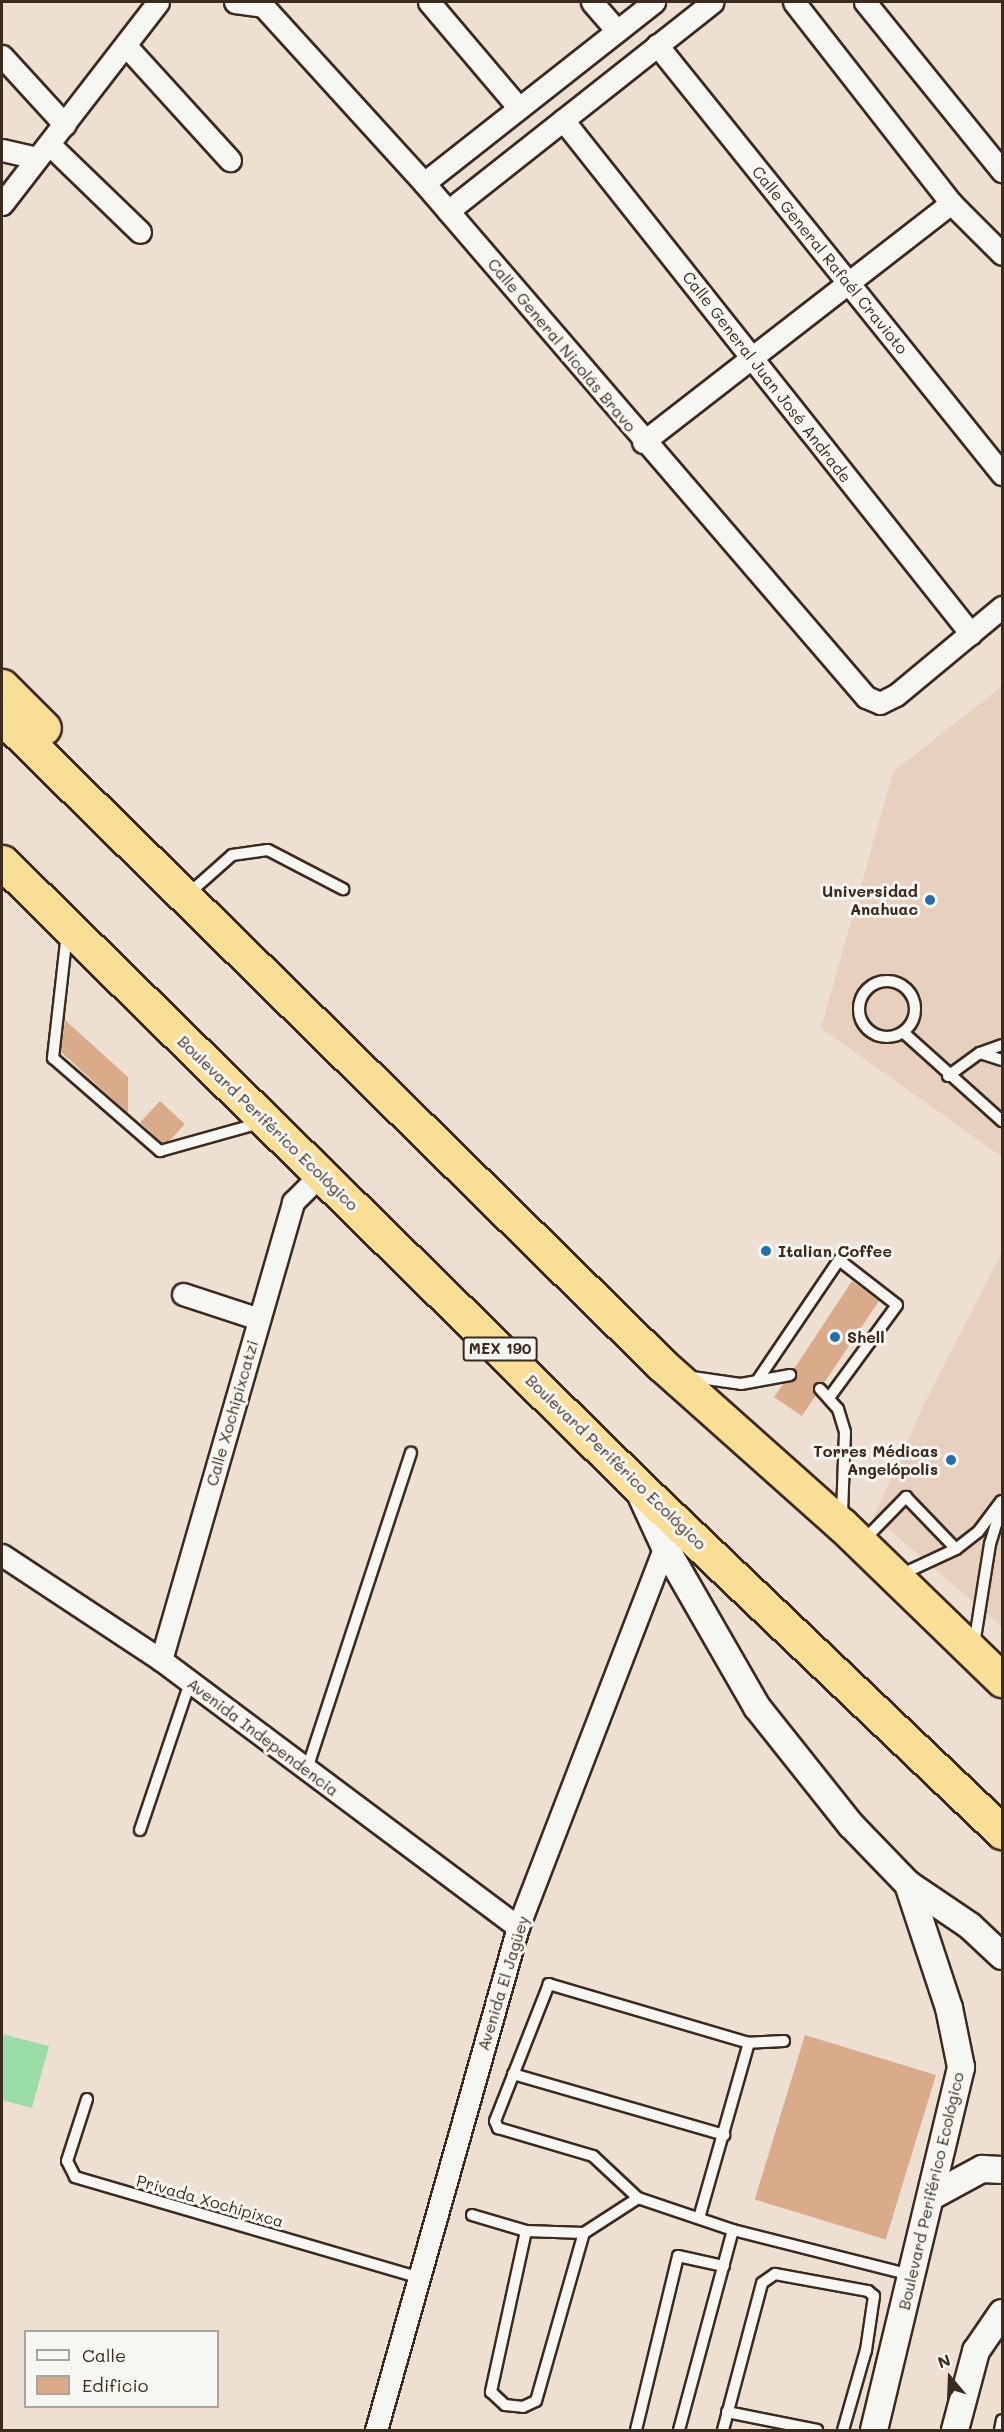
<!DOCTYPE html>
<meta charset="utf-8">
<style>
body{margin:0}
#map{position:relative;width:1004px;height:2432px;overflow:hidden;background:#ede0d3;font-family:Mali,sans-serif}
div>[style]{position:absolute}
.built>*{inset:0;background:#e7d0bd}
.green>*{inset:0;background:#9bdda7}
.building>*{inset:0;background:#d9ab8b;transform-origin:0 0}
.roads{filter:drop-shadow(2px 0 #3b2a1e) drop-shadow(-2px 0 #3b2a1e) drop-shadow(0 2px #3b2a1e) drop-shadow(0 -2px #3b2a1e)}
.service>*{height:10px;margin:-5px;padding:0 5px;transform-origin:5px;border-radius:5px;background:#f6f6f2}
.service>.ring{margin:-5px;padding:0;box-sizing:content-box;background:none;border:10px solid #f6f6f2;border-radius:50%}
.minor>*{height:21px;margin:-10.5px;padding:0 10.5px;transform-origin:10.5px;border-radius:10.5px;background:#f6f6f2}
.tertiary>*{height:26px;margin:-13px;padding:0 13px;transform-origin:13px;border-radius:13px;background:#f6f6f2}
.trunk>*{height:33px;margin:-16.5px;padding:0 16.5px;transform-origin:16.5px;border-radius:16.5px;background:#f9df96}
.dots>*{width:16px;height:16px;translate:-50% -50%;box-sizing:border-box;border:3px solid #f6f6f2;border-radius:50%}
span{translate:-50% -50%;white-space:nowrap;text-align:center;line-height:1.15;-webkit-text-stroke:6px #f6f6f2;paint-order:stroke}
.shield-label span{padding:2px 4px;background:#f6f6f2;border:2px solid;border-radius:4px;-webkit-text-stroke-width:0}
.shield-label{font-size:15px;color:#3b2a1e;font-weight:700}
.street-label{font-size:16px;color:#3b2a1e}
.poi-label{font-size:16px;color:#3b2a1e;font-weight:700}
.right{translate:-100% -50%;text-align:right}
.left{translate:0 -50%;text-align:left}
.frame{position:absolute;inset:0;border:3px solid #3b2a1e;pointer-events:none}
.legend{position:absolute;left:24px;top:2330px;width:195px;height:78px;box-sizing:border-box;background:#f6f6f2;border:2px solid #aba49d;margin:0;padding:8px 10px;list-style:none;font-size:18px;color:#3b2a1e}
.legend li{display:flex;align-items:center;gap:12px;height:30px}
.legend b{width:30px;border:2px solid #aba49d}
.north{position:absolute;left:920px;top:2348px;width:60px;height:60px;-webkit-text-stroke:4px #f6f6f2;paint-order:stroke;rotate:341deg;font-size:16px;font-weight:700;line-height:24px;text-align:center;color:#3b2a1e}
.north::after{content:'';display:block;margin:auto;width:21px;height:27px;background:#3b2a1e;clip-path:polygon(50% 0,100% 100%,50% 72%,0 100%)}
</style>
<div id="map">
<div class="built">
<i style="clip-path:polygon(1002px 686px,1002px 1157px,821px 1028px,893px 772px)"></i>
<i style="clip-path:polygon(1002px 1252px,1002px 1627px,874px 1516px,924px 1404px)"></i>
</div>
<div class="green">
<i style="clip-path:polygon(2px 2034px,49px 2046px,32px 2108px,2px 2100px)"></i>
</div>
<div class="building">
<i style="clip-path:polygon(65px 1020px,128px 1077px,128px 1113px,61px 1052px)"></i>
<i style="left:160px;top:1101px;width:34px;height:29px;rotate:43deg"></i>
<i style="clip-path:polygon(852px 1281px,879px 1301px,824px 1383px,815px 1384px,816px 1395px,802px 1416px,774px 1397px,783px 1384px,797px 1378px,794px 1369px)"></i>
<i style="left:805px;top:2035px;width:137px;height:172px;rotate:17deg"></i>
</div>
<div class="roads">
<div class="service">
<i style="left:187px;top:895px;width:60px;rotate:-41.6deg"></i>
<i style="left:232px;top:855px;width:36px;rotate:-8deg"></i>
<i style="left:268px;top:850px;width:85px;rotate:27.5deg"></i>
<i style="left:67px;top:933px;width:126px;rotate:96.4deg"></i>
<i style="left:53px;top:1058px;width:142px;rotate:41deg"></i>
<i style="left:160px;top:1151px;width:104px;rotate:-15.6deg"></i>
<i class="ring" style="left:859px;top:981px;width:46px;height:46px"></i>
<i style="left:904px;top:1033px;width:132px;rotate:41.9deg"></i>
<i style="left:980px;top:1053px;width:23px;rotate:18deg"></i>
<i style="left:948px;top:1076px;width:39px;rotate:-36deg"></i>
<i style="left:980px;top:1053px;width:23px;rotate:-20deg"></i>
<i style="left:692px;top:1377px;width:49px;rotate:8.1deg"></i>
<i style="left:741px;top:1384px;width:50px;rotate:-10.4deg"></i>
<i style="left:757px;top:1381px;width:146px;rotate:-55.9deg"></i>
<i style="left:839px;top:1260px;width:73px;rotate:37.8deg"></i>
<i style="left:897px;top:1305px;width:115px;rotate:126.2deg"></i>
<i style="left:820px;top:1389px;width:27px;rotate:48deg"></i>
<i style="left:838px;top:1409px;width:24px;rotate:73deg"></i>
<i style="left:845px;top:1432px;width:83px;rotate:92.1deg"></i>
<i style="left:863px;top:1541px;width:62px;rotate:-45.7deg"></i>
<i style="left:906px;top:1497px;width:72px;rotate:46.1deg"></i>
<i style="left:900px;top:1575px;width:62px;rotate:-24.9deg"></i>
<i style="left:956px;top:1549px;width:28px;rotate:-38deg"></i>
<i style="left:978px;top:1532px;width:39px;rotate:-53deg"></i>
<i style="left:974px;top:1645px;width:102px;rotate:-81deg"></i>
<i style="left:990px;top:1544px;width:41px;rotate:-72.9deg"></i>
<i style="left:307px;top:1769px;width:333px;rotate:-71.8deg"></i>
<i style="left:140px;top:1830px;width:156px;rotate:-71.3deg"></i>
<i style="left:784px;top:2041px;width:35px;rotate:177deg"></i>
<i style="left:749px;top:2043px;width:209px;rotate:-163.6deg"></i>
<i style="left:549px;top:1984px;width:147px;rotate:111.5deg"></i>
<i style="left:495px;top:2121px;width:8px;rotate:67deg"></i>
<i style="left:498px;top:2128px;width:99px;rotate:16.4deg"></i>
<i style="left:593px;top:2156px;width:62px;rotate:43deg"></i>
<i style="left:638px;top:2198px;width:100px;rotate:18.6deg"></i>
<i style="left:733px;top:2230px;width:184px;rotate:14.2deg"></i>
<i style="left:513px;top:2074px;width:220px;rotate:16.1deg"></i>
<i style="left:87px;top:2099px;width:65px;rotate:107.9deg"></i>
<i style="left:67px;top:2161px;width:18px;rotate:63deg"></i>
<i style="left:75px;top:2177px;width:355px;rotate:16.3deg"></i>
<i style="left:472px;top:2215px;width:56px;rotate:16.5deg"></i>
<i style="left:526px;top:2231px;width:58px;rotate:2deg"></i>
<i style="left:584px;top:2233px;width:64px;rotate:-32.9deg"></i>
<i style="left:699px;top:2218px;width:182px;rotate:-74.1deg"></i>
<i style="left:526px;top:2231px;width:165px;rotate:102.3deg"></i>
<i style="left:491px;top:2392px;width:19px;rotate:43deg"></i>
<i style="left:505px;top:2405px;width:18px;rotate:6deg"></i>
<i style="left:523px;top:2407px;width:14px;rotate:-25deg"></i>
<i style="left:536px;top:2401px;width:175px;rotate:-74.1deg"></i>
<i style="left:727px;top:2412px;width:92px;rotate:11.3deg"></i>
<i style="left:636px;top:2430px;width:179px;rotate:-76.4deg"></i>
<i style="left:678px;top:2256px;width:47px;rotate:12.3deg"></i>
<i style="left:679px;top:2430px;width:207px;rotate:-74.9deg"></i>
<i style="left:723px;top:2430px;width:152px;rotate:-75.1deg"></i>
<i style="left:762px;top:2283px;width:16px;rotate:-35deg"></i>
<i style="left:775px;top:2274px;width:95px;rotate:10.4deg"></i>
<i style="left:868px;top:2291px;width:8px;rotate:40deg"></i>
<i style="left:874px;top:2296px;width:55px;rotate:98.4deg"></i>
<i style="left:866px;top:2350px;width:83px;rotate:106deg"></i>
<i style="left:1000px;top:2430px;width:10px;rotate:-79deg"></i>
</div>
<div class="minor">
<i style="left:235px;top:2px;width:28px;rotate:8deg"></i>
<i style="left:263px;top:6px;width:239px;rotate:47.7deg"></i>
<i style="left:424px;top:183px;width:678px;rotate:49.31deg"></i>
<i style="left:866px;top:697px;width:15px;rotate:23deg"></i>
<i style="left:880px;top:703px;width:18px;rotate:-27deg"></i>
<i style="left:896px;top:695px;width:138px;rotate:-39.7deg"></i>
<i style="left:429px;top:2px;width:139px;rotate:49.7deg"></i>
<i style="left:592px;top:2px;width:38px;rotate:49deg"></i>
<i style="left:794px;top:2px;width:255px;rotate:52deg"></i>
<i style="left:951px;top:203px;width:72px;rotate:45deg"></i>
<i style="left:865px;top:2px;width:218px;rotate:51deg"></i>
<i style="left:657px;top:45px;width:551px;rotate:51.19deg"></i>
<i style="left:127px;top:47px;width:153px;rotate:47.7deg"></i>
<i style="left:2px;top:56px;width:93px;rotate:47.6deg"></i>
<i style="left:563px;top:120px;width:656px;rotate:51.56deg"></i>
<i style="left:50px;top:145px;width:125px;rotate:44deg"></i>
<i style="left:2px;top:150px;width:36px;rotate:13deg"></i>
<i style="left:424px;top:183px;width:293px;rotate:-38.2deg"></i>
<i style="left:2px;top:204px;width:255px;rotate:-52.3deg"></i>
<i style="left:448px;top:211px;width:337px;rotate:-38.3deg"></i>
<i style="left:643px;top:442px;width:390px;rotate:-37.8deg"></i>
<i style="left:183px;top:1294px;width:80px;rotate:18.2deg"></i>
<i style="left:2px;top:1555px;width:191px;rotate:33.4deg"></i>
<i style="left:161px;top:1660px;width:446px;rotate:36.8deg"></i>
<i style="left:161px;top:1660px;width:477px;rotate:-73.9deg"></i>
<i style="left:293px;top:1202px;width:38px;rotate:-45deg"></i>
<i style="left:376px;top:2430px;width:523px;rotate:-74.24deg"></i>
<i style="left:518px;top:1927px;width:407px;rotate:-68.9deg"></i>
</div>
<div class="tertiary">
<i style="left:640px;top:1493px;width:60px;rotate:65.2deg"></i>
<i style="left:665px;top:1547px;width:185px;rotate:60.1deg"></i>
<i style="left:757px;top:1707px;width:151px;rotate:51.5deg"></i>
<i style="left:851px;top:1825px;width:82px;rotate:46deg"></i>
<i style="left:908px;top:1884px;width:75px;rotate:34.1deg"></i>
<i style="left:970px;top:1926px;width:44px;rotate:43.2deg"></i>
<i style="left:932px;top:2196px;width:57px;rotate:-28.4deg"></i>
<i style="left:982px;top:2169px;width:20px;rotate:3deg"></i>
<i style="left:874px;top:2430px;width:373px;rotate:-76.5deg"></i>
<i style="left:961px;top:2067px;width:60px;rotate:-101.5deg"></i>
<i style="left:949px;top:2008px;width:131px;rotate:-108.3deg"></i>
<i style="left:955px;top:2430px;width:82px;rotate:-75.1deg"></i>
<i style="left:976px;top:2351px;width:46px;rotate:-55.6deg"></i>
</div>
<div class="trunk">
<i style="left:2px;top:686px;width:59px;rotate:45deg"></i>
<i style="left:2px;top:717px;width:924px;rotate:44.47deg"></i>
<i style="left:661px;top:1364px;width:242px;rotate:41.7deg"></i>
<i style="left:842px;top:1525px;width:223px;rotate:44.1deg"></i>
<i style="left:2px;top:862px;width:890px;rotate:44.45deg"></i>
<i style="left:637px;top:1485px;width:504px;rotate:43.55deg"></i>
</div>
</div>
<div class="dots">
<i style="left:930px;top:900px;background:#1f6fb2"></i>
<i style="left:766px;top:1251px;background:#1f6fb2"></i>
<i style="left:835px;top:1337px;background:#1f6fb2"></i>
<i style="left:951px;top:1460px;background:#1f6fb2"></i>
</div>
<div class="shield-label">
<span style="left:500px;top:1349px">MEX 190</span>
</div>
<div class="street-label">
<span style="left:830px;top:260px;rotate:51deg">Calle General Rafaél Cravioto</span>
<span style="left:562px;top:345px;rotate:50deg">Calle General Nicolás Bravo</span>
<span style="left:767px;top:377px;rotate:52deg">Calle General Juan José Andrade</span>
<span style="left:268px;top:1123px;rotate:44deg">Boulevard Periférico Ecológico</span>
<span style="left:232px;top:1413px;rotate:-74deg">Calle Xochipixcatzi</span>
<span style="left:616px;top:1462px;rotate:44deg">Boulevard Periférico Ecológico</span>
<span style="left:263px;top:1737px;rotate:37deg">Avenida Independencia</span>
<span style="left:503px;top:1983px;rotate:-73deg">Avenida El Jagüey</span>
<span style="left:931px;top:2191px;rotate:-77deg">Boulevard Periférico Ecológico</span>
<span style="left:210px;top:2201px;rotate:16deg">Privada Xochipixca</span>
</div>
<div class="poi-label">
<span class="right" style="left:918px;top:900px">Universidad<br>Anahuac</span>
<span class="left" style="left:778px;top:1251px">Italian Coffee</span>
<span class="left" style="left:847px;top:1337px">Shell</span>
<span class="right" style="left:938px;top:1460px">Torres Médicas<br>Angelópolis</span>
</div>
<div class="frame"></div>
<ul class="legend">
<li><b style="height:8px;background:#f6f6f2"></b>Calle</li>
<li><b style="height:16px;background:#d9ab8b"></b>Edificio</li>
</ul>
<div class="north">N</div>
</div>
